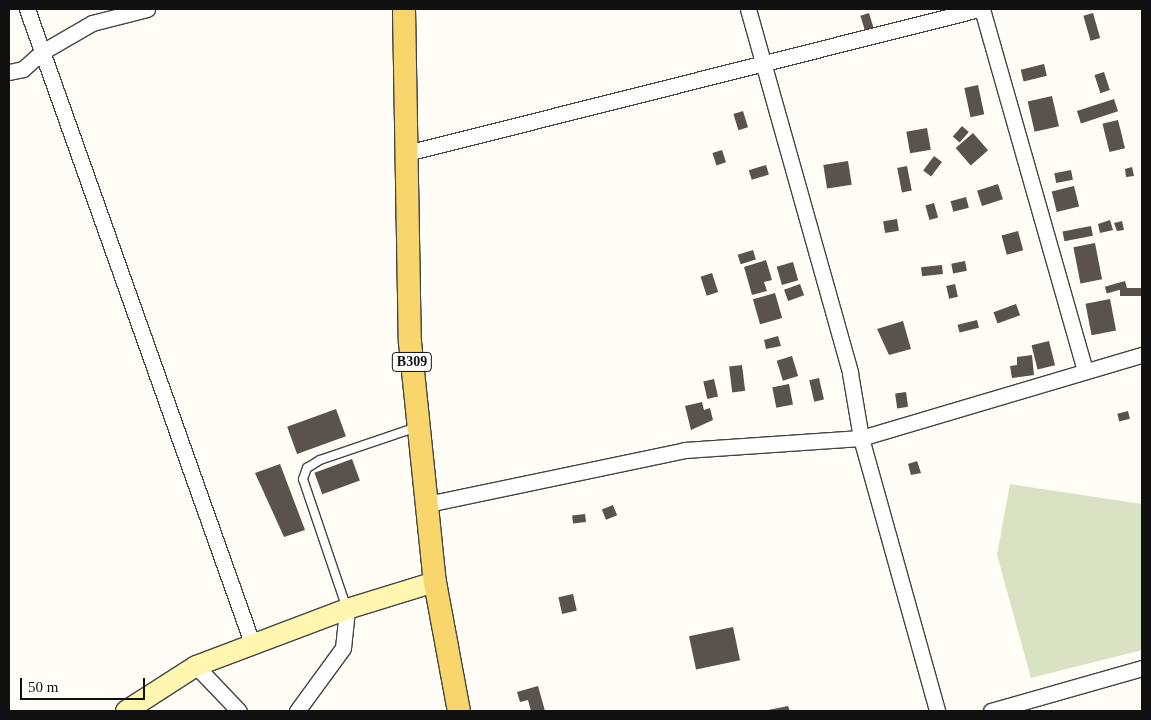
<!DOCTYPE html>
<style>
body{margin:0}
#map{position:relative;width:1151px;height:720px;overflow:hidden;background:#fffdf5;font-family:Georgia,serif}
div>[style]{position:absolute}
.cemetery>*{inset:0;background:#d9e3c4}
.building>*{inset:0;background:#5a524d;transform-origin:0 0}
.roads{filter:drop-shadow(1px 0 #444) drop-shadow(-1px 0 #444) drop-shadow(0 1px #444) drop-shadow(0 -1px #444)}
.lane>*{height:8px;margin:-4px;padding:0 4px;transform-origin:4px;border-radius:4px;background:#fff}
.street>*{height:15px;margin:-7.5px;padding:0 7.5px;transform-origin:7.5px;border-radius:7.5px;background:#fff}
.secondary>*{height:20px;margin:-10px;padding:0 10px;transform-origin:10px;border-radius:10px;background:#fff6b0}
.primary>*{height:22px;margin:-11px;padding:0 11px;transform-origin:11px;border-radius:11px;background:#f9d66b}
span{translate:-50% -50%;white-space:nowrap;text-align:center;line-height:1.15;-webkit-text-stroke:5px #fff;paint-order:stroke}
.shield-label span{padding:1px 4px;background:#fff;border:1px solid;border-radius:4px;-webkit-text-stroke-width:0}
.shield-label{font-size:14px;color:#111;font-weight:700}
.frame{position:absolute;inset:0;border:10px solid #111;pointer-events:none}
.scale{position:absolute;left:20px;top:678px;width:125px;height:22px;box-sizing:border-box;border:2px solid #111;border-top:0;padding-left:6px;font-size:15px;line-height:18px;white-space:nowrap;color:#111;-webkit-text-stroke:4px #fff;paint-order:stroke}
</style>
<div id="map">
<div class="cemetery">
<i style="clip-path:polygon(1010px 484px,1142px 504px,1142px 650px,1031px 678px,997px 555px)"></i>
</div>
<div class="building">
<i style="left:869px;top:13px;width:17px;height:9px;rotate:73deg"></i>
<i style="left:1093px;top:13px;width:26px;height:10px;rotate:74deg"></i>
<i style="left:1044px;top:64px;width:12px;height:24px;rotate:76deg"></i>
<i style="left:1104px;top:72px;width:19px;height:10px;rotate:72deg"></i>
<i style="left:978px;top:85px;width:30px;height:14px;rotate:78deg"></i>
<i style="left:1052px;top:96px;width:31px;height:25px;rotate:77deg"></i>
<i style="left:1114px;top:99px;width:13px;height:39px;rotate:72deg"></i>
<i style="left:743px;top:111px;width:17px;height:10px;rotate:73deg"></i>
<i style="left:1118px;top:120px;width:29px;height:16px;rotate:76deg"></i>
<i style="left:962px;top:126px;width:9px;height:14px;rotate:41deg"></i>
<i style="left:927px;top:128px;width:22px;height:21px;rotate:80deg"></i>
<i style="left:973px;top:133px;width:23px;height:23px;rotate:49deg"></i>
<i style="left:722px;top:150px;width:13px;height:10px;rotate:72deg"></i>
<i style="left:934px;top:156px;width:10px;height:18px;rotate:37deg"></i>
<i style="left:848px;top:161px;width:24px;height:25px;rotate:81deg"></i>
<i style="left:766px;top:165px;width:10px;height:18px;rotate:73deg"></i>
<i style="left:907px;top:166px;width:25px;height:10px;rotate:79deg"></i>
<i style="clip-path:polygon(1132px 167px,1134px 176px,1126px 177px,1125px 169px)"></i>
<i style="left:1071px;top:170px;width:10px;height:17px;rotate:79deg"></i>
<i style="left:998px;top:184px;width:16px;height:22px;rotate:72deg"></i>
<i style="left:1074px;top:186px;width:21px;height:23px;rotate:76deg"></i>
<i style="left:966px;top:197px;width:11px;height:16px;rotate:75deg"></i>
<i style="left:934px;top:203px;width:15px;height:9px;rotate:74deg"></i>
<i style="left:897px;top:219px;width:12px;height:14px;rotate:81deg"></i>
<i style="clip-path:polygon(1110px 220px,1113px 230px,1100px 233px,1098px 224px)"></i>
<i style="clip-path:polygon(1122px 221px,1124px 230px,1117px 231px,1114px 223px)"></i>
<i style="left:1091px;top:226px;width:10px;height:29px;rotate:79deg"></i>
<i style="left:1018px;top:231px;width:20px;height:17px;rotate:75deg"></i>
<i style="left:1095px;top:243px;width:37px;height:22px;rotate:79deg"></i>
<i style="left:753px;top:250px;width:10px;height:16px;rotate:73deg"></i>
<i style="clip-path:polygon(766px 260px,772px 280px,764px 282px,767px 291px,752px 295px,744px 267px)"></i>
<i style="left:965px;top:261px;width:10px;height:14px;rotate:79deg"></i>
<i style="left:793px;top:262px;width:19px;height:17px;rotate:74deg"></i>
<i style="left:942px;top:265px;width:9px;height:21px;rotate:84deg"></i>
<i style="left:712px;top:273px;width:20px;height:12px;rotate:72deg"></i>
<i style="left:1125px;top:281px;width:7px;height:21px;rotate:74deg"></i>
<i style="left:800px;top:284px;width:12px;height:17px;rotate:70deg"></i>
<i style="left:955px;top:284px;width:13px;height:9px;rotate:77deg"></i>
<i style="left:1142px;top:288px;width:8px;height:22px;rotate:90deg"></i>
<i style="left:775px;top:293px;width:26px;height:23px;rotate:74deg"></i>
<i style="left:1110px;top:299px;width:32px;height:25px;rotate:79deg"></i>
<i style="left:1016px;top:304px;width:12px;height:24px;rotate:70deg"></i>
<i style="left:977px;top:320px;width:8px;height:20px;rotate:76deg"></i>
<i style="clip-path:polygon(903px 321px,911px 349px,889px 355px,877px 329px)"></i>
<i style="clip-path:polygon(778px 336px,781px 346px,766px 349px,764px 340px)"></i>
<i style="left:1049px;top:341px;width:25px;height:18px;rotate:76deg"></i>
<i style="clip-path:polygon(1032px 355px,1034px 375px,1012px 378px,1010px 366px,1017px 365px,1017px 357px)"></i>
<i style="left:792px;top:356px;width:21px;height:16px;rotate:73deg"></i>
<i style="left:742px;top:365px;width:26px;height:13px;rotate:83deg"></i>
<i style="left:819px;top:378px;width:22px;height:10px;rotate:77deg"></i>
<i style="left:714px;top:379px;width:18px;height:11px;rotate:77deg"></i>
<i style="left:789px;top:384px;width:21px;height:17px;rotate:79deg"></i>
<i style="left:906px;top:392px;width:15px;height:11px;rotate:82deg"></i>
<i style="clip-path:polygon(702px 402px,704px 410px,710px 408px,713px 420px,691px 430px,685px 406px)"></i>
<i style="left:336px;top:409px;width:29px;height:52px;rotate:70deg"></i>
<i style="left:1128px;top:411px;width:8px;height:11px;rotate:76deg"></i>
<i style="left:352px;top:459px;width:23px;height:40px;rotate:70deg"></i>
<i style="clip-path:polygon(917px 461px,921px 473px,911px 475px,908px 464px)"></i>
<i style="clip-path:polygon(280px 464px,305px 530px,284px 537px,255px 473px)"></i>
<i style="left:613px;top:505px;width:11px;height:12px;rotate:68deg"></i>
<i style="left:585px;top:514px;width:8px;height:13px;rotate:83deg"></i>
<i style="left:573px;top:594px;width:17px;height:15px;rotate:77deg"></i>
<i style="left:733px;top:627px;width:34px;height:45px;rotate:78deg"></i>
<i style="clip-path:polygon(538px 686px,545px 711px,531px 711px,528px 700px,520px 702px,517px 692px)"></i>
<i style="clip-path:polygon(788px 706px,790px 711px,768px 711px,768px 710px)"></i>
</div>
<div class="roads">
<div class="lane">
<i style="left:347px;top:609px;width:137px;rotate:-108.7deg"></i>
<i style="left:303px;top:479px;width:12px;rotate:-70deg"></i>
<i style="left:307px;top:468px;width:15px;rotate:-32deg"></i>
<i style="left:320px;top:460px;width:102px;rotate:-18.8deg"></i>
</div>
<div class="street">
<i style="left:27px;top:9px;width:673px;rotate:70.46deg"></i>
<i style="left:748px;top:9px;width:378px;rotate:74.3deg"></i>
<i style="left:850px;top:373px;width:66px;rotate:80.4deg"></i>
<i style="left:861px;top:438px;width:283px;rotate:74.4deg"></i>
<i style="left:982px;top:9px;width:376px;rotate:74.1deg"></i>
<i style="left:9px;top:72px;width:14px;rotate:-12deg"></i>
<i style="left:23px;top:69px;width:25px;rotate:-42deg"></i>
<i style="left:42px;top:52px;width:58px;rotate:-30.1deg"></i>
<i style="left:92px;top:23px;width:57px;rotate:-14.3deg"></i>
<i style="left:407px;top:153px;width:590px;rotate:-14.13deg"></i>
<i style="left:427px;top:504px;width:264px;rotate:-11.8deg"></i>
<i style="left:685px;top:450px;width:176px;rotate:-3.9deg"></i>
<i style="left:861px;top:438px;width:293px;rotate:-16.5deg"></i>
<i style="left:196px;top:666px;width:62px;rotate:46.3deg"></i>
<i style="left:297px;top:711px;width:78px;rotate:-53.9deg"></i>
<i style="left:343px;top:648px;width:39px;rotate:-84deg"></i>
<i style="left:991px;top:711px;width:157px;rotate:-15.9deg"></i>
</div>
<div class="secondary">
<i style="left:126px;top:711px;width:83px;rotate:-32.7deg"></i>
<i style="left:196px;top:666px;width:161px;rotate:-20.7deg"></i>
<i style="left:347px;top:609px;width:92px;rotate:-17.1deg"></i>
</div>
<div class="primary">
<i style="left:404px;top:9px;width:333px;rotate:89deg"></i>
<i style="left:410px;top:342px;width:241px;rotate:84.1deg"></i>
<i style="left:435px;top:582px;width:131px;rotate:79.5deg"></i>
</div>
</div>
<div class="shield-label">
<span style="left:412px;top:362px">B309</span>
</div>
<div class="frame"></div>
<div class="scale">50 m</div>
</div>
